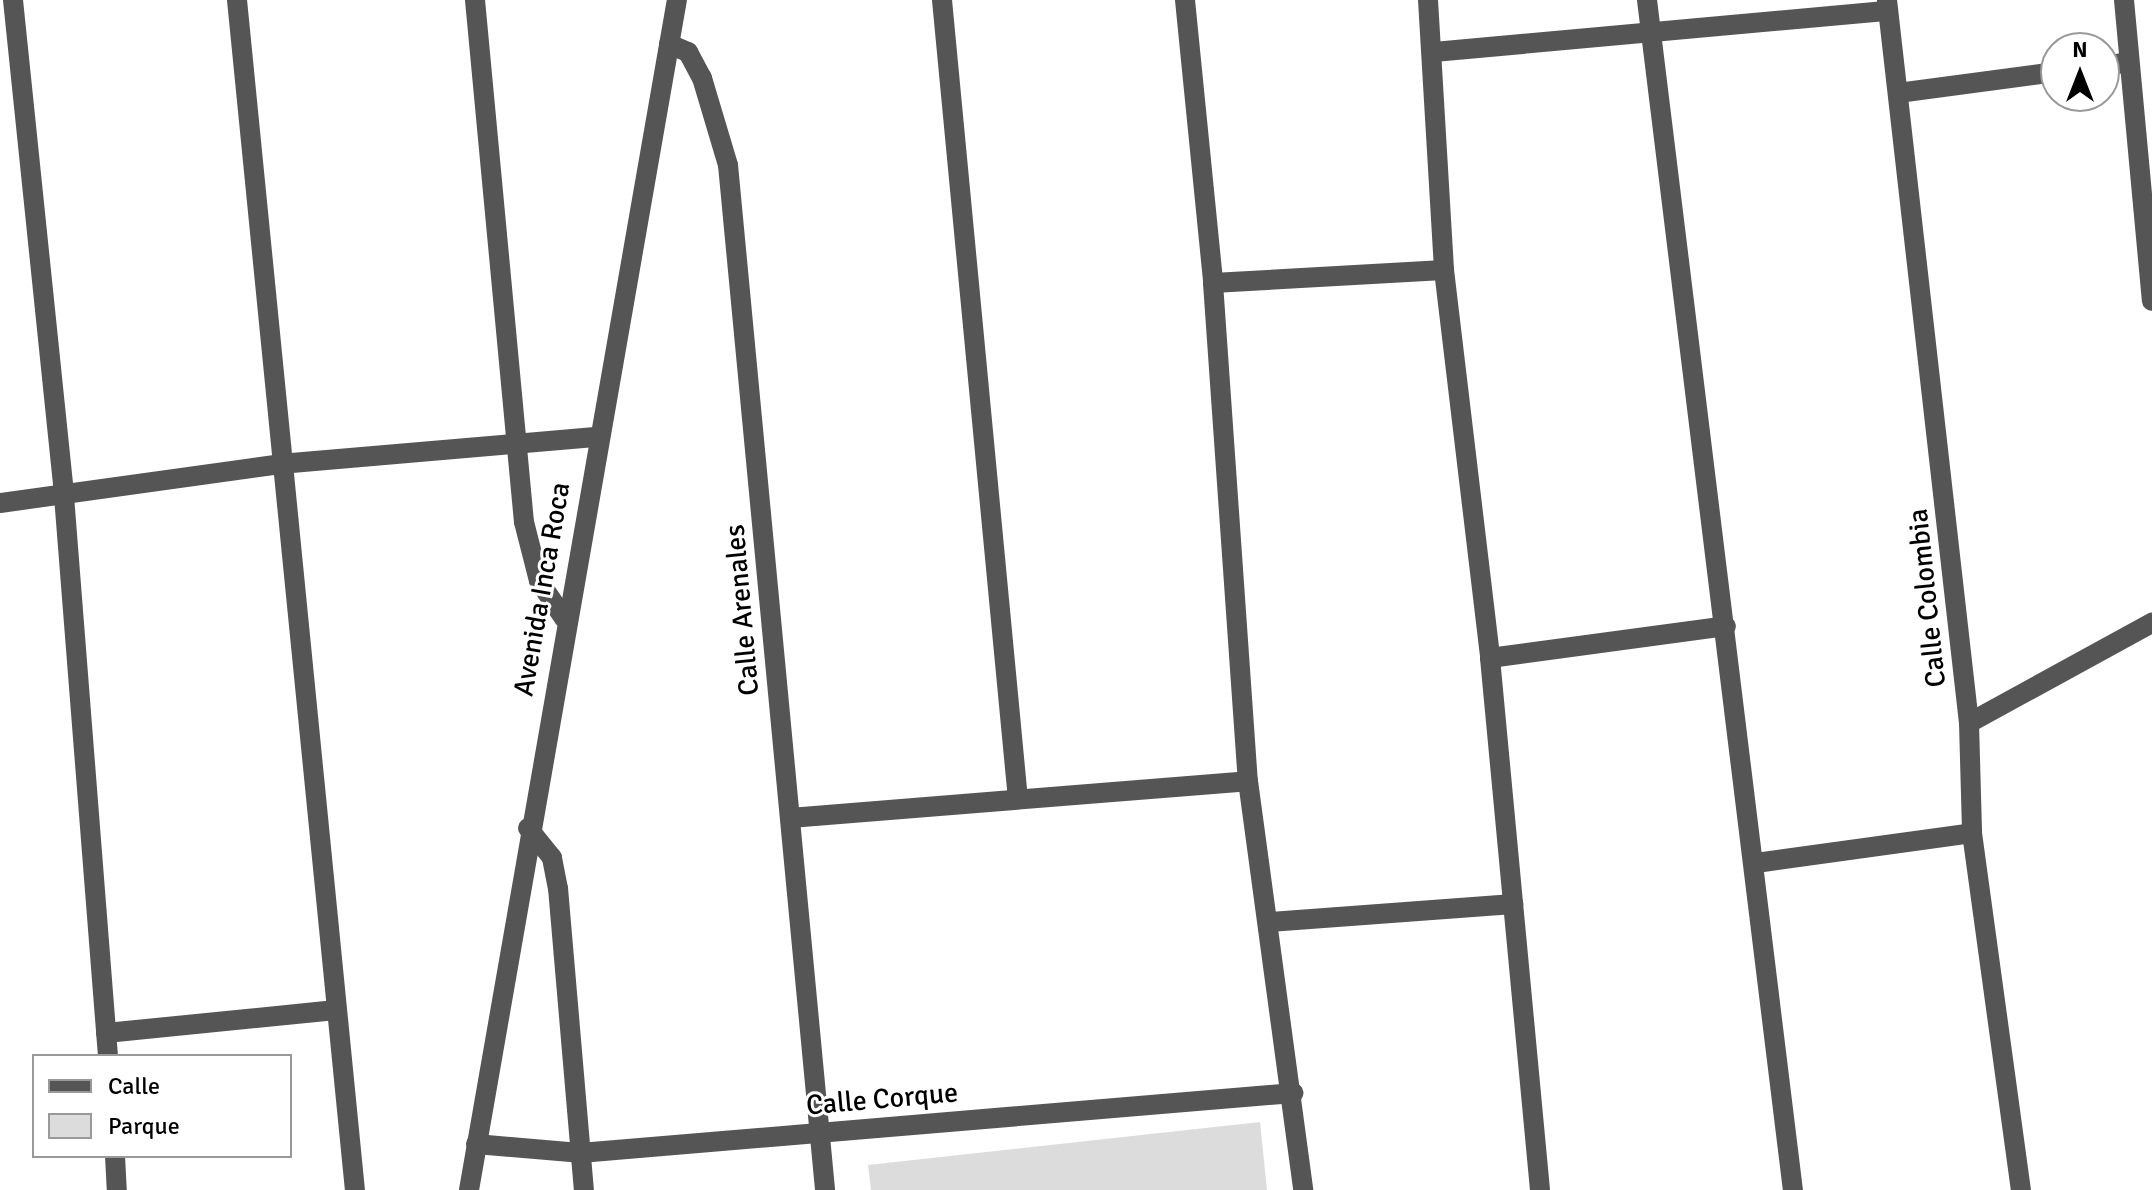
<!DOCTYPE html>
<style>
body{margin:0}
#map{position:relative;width:2152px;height:1190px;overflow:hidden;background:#fff;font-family:Signika,sans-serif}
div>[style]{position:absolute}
.green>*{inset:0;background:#dcdcdc}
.minor>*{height:20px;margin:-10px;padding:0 10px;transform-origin:10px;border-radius:10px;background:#555}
span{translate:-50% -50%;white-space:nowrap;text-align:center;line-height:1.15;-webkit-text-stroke:6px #fff;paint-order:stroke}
.street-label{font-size:28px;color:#000}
.legend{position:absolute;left:32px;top:1054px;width:260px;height:104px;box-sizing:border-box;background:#fff;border:2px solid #999;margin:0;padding:10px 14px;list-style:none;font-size:24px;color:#000}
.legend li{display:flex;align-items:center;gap:16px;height:40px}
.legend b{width:40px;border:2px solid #999}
.north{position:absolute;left:2040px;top:32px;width:80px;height:80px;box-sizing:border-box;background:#fff;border:2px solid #999;border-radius:50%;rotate:0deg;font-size:22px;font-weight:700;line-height:32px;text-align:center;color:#000}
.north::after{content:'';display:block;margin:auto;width:28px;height:36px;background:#000;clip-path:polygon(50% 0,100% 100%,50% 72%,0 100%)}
</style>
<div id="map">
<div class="green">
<i style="clip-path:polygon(1260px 1122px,1267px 1190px,871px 1190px,868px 1165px)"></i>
</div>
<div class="minor">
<i style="left:13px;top:0;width:499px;rotate:84.1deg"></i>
<i style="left:64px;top:496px;width:562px;rotate:85.51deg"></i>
<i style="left:237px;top:0;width:1196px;rotate:84.34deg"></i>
<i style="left:475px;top:0;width:524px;rotate:84.64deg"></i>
<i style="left:524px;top:522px;width:61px;rotate:75.7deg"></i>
<i style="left:539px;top:581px;width:45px;rotate:56deg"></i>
<i style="left:942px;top:0;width:803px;rotate:84.57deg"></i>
<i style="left:1185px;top:0;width:284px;rotate:84.3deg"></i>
<i style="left:1213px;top:283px;width:499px;rotate:86deg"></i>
<i style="left:1248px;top:781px;width:413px;rotate:82.3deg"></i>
<i style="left:1428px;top:0;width:270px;rotate:86.6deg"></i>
<i style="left:1444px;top:270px;width:391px;rotate:83.2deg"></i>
<i style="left:1490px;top:658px;width:534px;rotate:84.63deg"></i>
<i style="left:1647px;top:0;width:1199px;rotate:83.01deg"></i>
<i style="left:1887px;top:0;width:728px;rotate:83.53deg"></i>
<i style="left:1969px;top:723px;width:110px;rotate:88.4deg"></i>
<i style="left:1972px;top:833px;width:360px;rotate:82.2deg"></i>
<i style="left:2124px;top:0;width:302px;rotate:84.7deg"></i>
<i style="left:669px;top:44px;width:21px;rotate:23deg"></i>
<i style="left:688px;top:52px;width:30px;rotate:62deg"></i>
<i style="left:702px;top:78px;width:91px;rotate:73.4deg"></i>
<i style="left:728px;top:165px;width:1030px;rotate:84.59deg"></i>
<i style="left:1434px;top:52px;width:456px;rotate:-5.2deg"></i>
<i style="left:2104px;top:66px;width:25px;rotate:-9deg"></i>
<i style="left:1898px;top:93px;width:159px;rotate:-7.6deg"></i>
<i style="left:1213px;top:283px;width:231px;rotate:-3.2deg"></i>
<i style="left:0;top:503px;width:283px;rotate:-7.9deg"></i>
<i style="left:280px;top:464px;width:319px;rotate:-4.9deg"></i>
<i style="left:1490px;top:658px;width:238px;rotate:-7.7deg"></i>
<i style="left:1969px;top:723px;width:209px;rotate:-28.7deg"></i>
<i style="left:790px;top:818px;width:459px;rotate:-4.6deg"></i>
<i style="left:528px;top:828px;width:38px;rotate:51deg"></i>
<i style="left:552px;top:858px;width:31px;rotate:79deg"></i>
<i style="left:558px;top:888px;width:303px;rotate:85.1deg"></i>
<i style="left:1756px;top:863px;width:218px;rotate:-7.9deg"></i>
<i style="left:1269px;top:922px;width:245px;rotate:-4.2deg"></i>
<i style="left:106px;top:1033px;width:231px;rotate:-5.7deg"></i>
<i style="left:476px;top:1144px;width:104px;rotate:4.9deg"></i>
<i style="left:580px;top:1153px;width:716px;rotate:-4.81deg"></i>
<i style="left:115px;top:1156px;width:34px;rotate:87deg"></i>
<i style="left:469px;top:1190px;width:1208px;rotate:-80.09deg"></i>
</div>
<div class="street-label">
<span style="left:542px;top:589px;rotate:-80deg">Avenida Inca Roca</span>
<span style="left:1927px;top:598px;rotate:-96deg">Calle Colombia</span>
<span style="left:742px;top:610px;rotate:-95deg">Calle Arenales</span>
<span style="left:882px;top:1099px;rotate:-5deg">Calle Corque</span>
</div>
<ul class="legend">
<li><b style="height:10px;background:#555"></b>Calle</li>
<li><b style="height:22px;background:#dcdcdc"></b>Parque</li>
</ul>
<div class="north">N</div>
</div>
